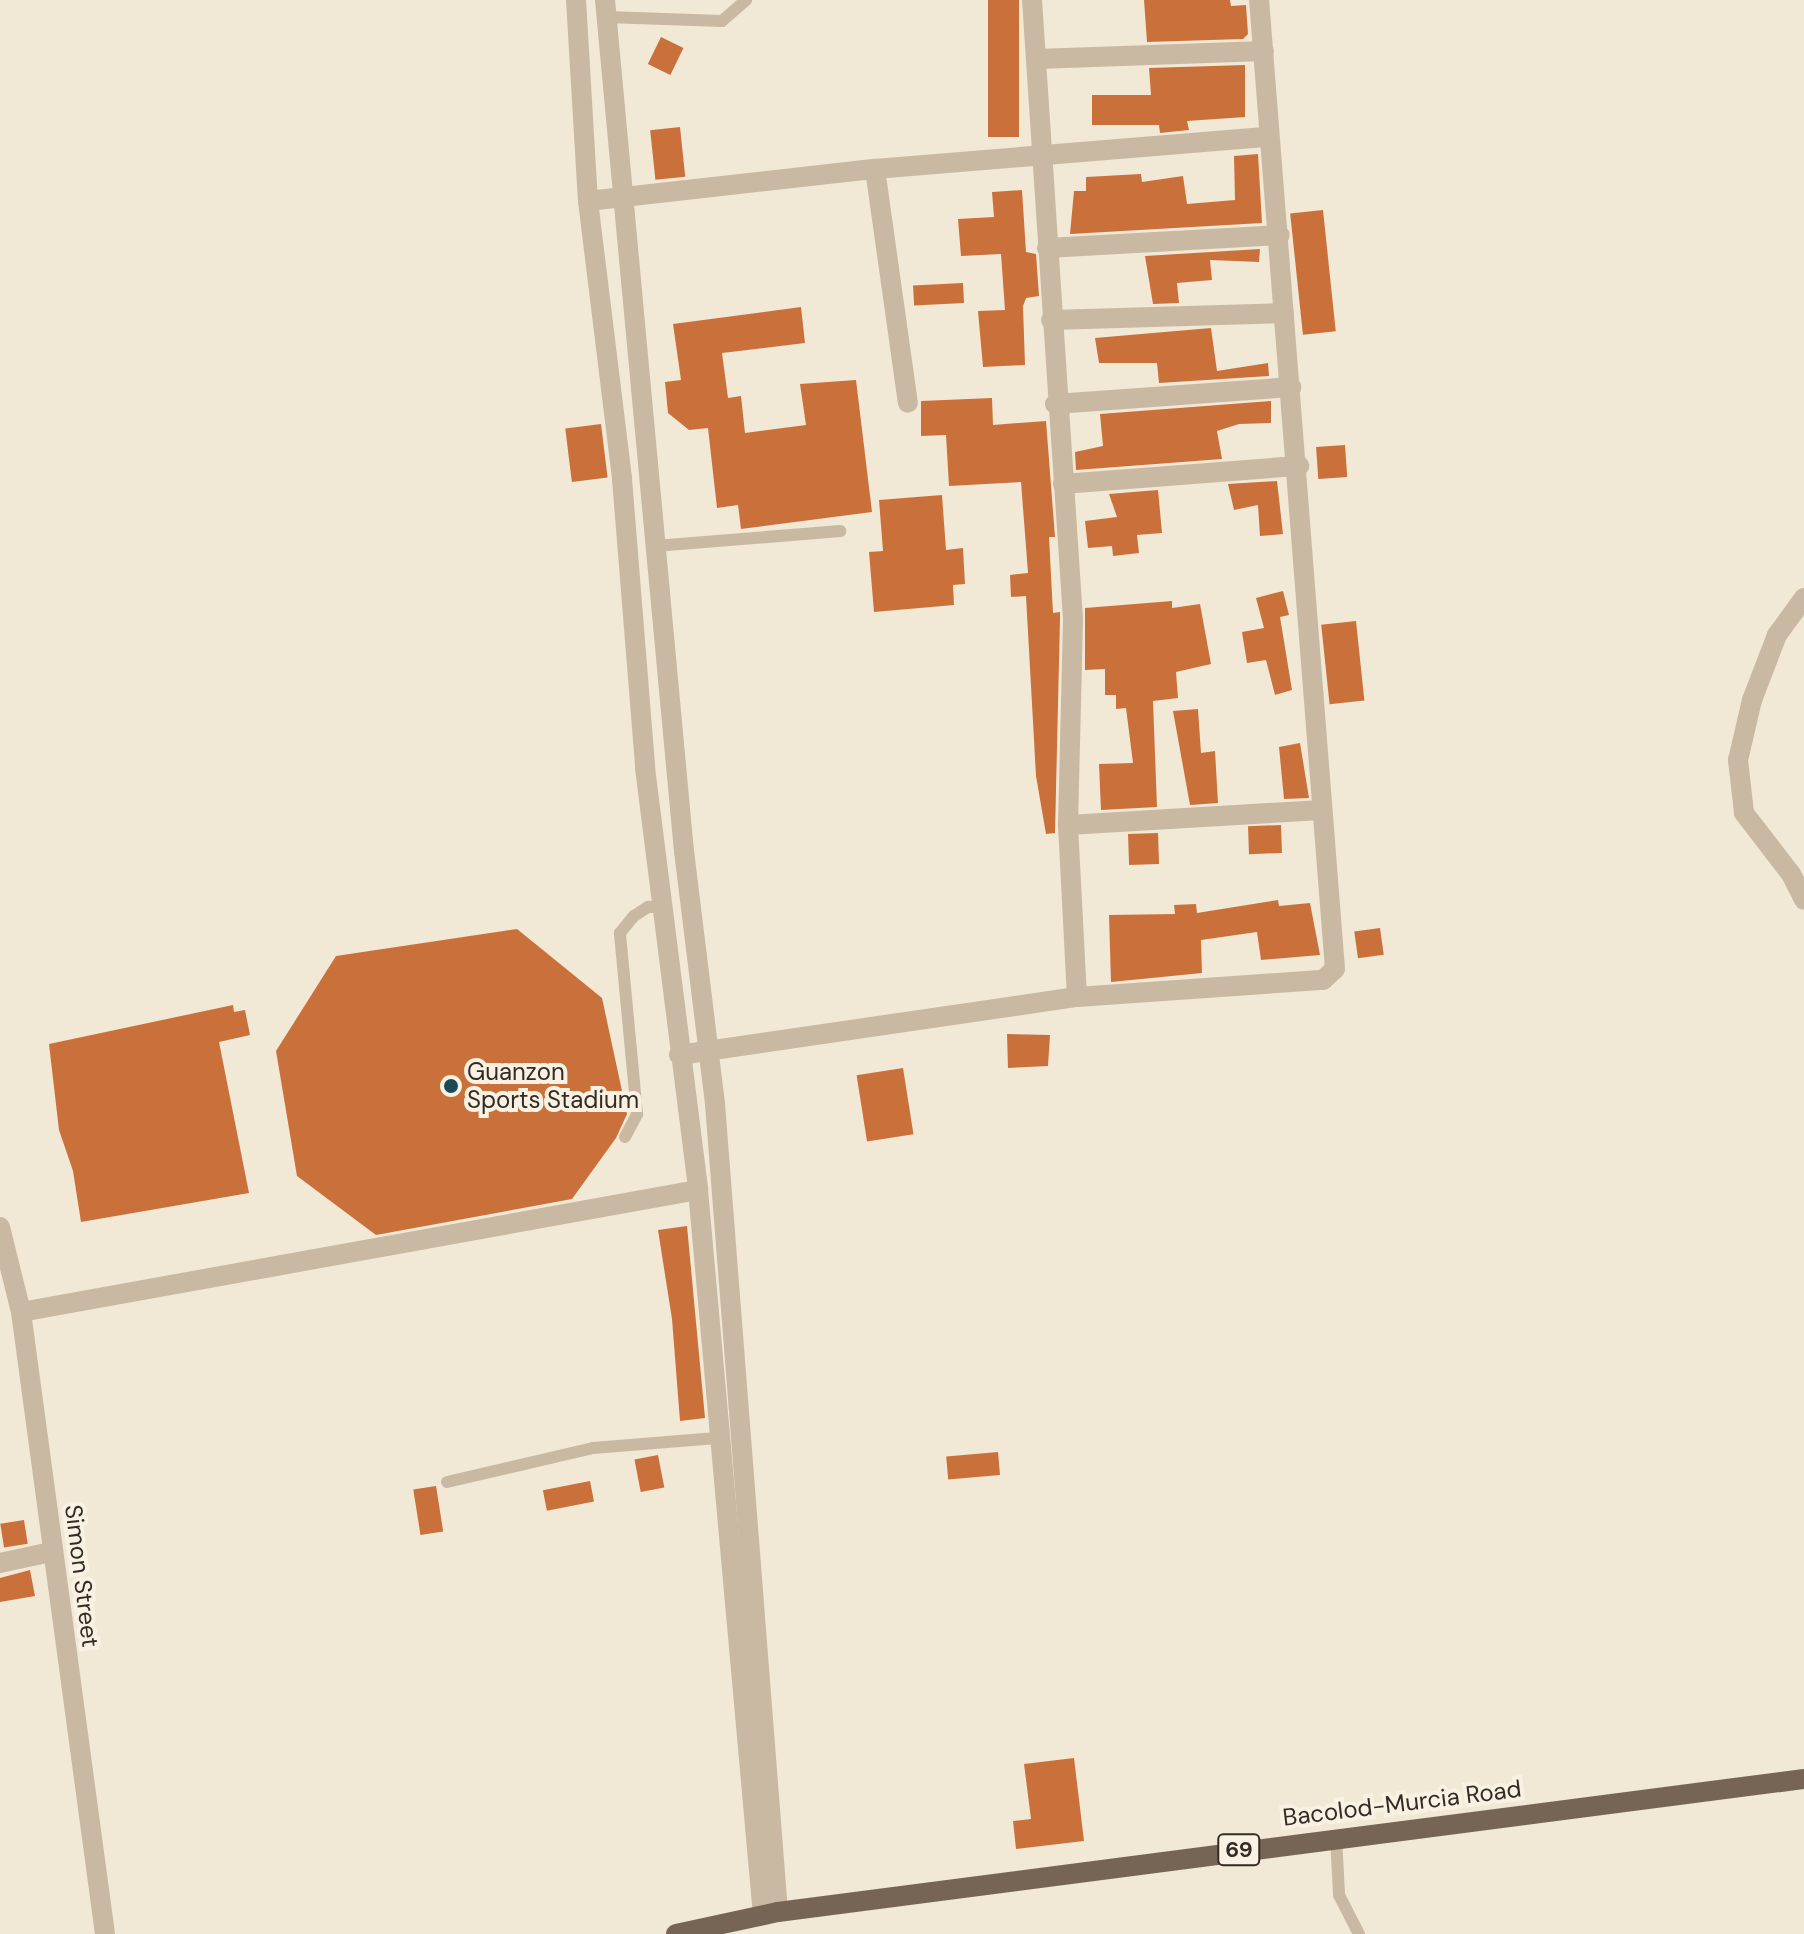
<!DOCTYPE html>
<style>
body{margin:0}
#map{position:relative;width:1804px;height:1934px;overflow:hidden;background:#f1e8d6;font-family:"DM Sans",sans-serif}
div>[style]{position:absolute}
.building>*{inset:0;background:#ca713b;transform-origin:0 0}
.service>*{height:12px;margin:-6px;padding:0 6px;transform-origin:6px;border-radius:6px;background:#c9b9a2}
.minor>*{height:20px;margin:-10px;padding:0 10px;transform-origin:10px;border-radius:10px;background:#c9b9a2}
.primary>*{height:20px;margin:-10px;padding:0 10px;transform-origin:10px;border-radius:10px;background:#766555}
.dots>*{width:22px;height:22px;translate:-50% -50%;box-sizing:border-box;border:4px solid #f9f2e2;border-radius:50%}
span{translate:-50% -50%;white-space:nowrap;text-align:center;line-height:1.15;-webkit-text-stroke:8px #f9f2e2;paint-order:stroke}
.shield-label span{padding:2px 6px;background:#f9f2e2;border:2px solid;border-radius:6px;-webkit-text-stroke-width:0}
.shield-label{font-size:22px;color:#332b25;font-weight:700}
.poi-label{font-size:24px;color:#332b25}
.left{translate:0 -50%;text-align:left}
.street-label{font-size:24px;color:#332b25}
</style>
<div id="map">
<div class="building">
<i style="left:988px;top:0;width:31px;height:137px"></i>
<i style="clip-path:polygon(1144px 0,1230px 0,1231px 6px,1246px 5px,1248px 34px,1243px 39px,1147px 42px)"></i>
<i style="left:661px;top:37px;width:25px;height:30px;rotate:26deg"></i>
<i style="clip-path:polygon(1245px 65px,1245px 117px,1187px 121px,1189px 130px,1160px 133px,1159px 125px,1092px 125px,1092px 95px,1151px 95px,1149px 68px)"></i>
<i style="left:680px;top:127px;width:50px;height:30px;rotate:84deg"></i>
<i style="clip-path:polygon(1258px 154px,1262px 223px,1070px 234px,1074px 191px,1086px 191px,1086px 177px,1141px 174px,1142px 182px,1183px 176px,1187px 204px,1235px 200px,1234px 156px)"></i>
<i style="clip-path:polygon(1022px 190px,1026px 252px,1036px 254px,1039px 296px,1026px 298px,1023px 306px,1025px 365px,983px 367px,978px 311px,1005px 310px,1001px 254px,961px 256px,958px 219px,994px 217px,992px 192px)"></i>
<i style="left:1323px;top:210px;width:122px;height:33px;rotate:84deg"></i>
<i style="clip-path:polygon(1260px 249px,1259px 262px,1210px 260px,1212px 280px,1177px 283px,1179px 303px,1153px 304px,1145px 256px)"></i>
<i style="left:963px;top:283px;width:20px;height:50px;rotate:87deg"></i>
<i style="clip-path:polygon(801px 307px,805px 343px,722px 353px,728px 398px,741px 396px,745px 433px,806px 425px,800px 384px,856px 380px,872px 512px,741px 529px,738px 505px,717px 508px,708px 428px,689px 430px,668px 413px,665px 382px,681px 380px,673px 324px)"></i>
<i style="clip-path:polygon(1211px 328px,1217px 371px,1268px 363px,1269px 376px,1159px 383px,1157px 363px,1099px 363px,1095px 338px)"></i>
<i style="clip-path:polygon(992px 398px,993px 425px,1046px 421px,1055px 537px,1049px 537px,1053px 613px,1060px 612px,1060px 619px,1055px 833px,1046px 834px,1036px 776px,1026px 596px,1011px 597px,1010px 575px,1028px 573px,1021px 482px,949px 486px,946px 435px,921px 436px,921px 401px)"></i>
<i style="clip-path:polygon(1271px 401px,1271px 423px,1239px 424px,1217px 431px,1222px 459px,1076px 470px,1075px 452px,1103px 446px,1100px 414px)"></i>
<i style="left:601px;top:424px;width:54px;height:36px;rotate:83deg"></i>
<i style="left:1345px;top:445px;width:32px;height:29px;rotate:86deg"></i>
<i style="clip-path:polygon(1277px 481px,1283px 534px,1260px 536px,1258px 505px,1234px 510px,1228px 484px)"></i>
<i style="clip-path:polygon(1158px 490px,1162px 533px,1137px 535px,1139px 553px,1113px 556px,1112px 546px,1088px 548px,1085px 521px,1117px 517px,1109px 494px)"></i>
<i style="clip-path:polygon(942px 495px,946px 550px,963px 548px,965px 584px,953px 585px,954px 605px,874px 612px,869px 552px,883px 551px,879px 500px)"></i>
<i style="clip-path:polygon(1283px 591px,1289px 615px,1280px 617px,1292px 690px,1275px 695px,1266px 660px,1247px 663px,1242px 632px,1264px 628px,1256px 598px)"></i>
<i style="clip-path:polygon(1172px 601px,1172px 608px,1200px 604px,1211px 664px,1176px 672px,1178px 698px,1153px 701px,1157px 807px,1101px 810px,1099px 764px,1133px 763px,1126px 708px,1116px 709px,1116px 695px,1105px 695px,1105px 669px,1085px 670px,1085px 608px)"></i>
<i style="left:1356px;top:621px;width:80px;height:35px;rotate:84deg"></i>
<i style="clip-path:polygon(1198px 709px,1201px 753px,1215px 751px,1218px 803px,1190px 805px,1173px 711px)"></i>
<i style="clip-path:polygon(1300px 743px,1309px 798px,1284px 799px,1279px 747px)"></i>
<i style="left:1281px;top:825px;width:28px;height:33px;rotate:88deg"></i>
<i style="left:1158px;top:833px;width:31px;height:30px;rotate:88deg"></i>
<i style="clip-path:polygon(1278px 900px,1279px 906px,1310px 903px,1320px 955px,1261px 960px,1257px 932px,1201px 940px,1202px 973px,1111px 982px,1109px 915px,1175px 914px,1174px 905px,1196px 904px,1197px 913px)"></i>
<i style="left:1380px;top:928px;width:27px;height:26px;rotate:82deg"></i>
<i style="clip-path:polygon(517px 929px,602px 998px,627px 1114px,616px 1138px,572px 1199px,376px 1235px,297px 1176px,276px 1051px,336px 956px)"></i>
<i style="clip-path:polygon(233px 1005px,234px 1012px,245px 1010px,250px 1035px,219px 1042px,249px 1193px,81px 1222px,73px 1171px,59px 1130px,49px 1044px)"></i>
<i style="clip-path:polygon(1007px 1034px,1050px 1035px,1048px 1066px,1008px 1068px)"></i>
<i style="left:903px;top:1068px;width:67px;height:47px;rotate:81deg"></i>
<i style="clip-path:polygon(687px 1226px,705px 1418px,680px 1421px,672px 1319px,658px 1230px)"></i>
<i style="left:998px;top:1452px;width:23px;height:52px;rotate:85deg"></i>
<i style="left:658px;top:1455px;width:33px;height:24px;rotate:79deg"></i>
<i style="left:590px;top:1481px;width:21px;height:48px;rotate:79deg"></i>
<i style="left:436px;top:1486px;width:46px;height:23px;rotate:81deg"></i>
<i style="left:24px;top:1520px;width:24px;height:24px;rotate:81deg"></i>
<i style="clip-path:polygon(30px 1570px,35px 1596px,0 1602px,0 1578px)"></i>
<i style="clip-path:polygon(1074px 1758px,1084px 1841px,1016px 1849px,1013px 1821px,1031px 1819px,1024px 1764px)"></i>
</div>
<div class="service">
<i style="left:606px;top:17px;width:116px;rotate:2deg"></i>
<i style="left:722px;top:21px;width:32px;rotate:-41deg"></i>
<i style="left:655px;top:546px;width:186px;rotate:-4.6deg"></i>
<i style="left:625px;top:1137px;width:26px;rotate:-62deg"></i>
<i style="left:637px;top:1114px;width:182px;rotate:-95.4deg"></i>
<i style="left:620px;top:933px;width:22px;rotate:-51deg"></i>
<i style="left:634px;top:916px;width:17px;rotate:-33deg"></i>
<i style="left:648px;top:907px;width:14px"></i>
<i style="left:447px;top:1482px;width:150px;rotate:-13.1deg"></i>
<i style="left:593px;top:1448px;width:124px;rotate:-4.6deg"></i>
<i style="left:1336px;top:1837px;width:58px;rotate:87deg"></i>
<i style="left:1339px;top:1895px;width:44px;rotate:62.9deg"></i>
</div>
<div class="minor">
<i style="left:576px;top:0;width:201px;rotate:86.6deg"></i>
<i style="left:588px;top:201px;width:280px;rotate:83deg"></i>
<i style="left:622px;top:479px;width:290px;rotate:85.4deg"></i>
<i style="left:645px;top:768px;width:425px;rotate:82.8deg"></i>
<i style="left:698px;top:1190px;width:728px;rotate:84.88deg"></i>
<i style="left:605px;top:0;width:855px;rotate:84.7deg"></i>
<i style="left:684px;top:851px;width:255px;rotate:83deg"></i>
<i style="left:715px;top:1104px;width:810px;rotate:85.54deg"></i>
<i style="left:1037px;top:59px;width:227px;rotate:-2deg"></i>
<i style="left:875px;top:169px;width:236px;rotate:82deg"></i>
<i style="left:588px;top:201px;width:289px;rotate:-6.4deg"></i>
<i style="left:875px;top:169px;width:394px;rotate:-4.7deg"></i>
<i style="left:1047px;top:248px;width:233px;rotate:-3.2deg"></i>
<i style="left:1051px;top:320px;width:233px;rotate:-1.7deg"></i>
<i style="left:1055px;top:404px;width:237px;rotate:-4.1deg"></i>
<i style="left:1063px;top:484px;width:237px;rotate:-4.4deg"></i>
<i style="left:1804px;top:598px;width:46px;rotate:126.1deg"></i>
<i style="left:1777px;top:635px;width:70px;rotate:111deg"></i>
<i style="left:1752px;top:700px;width:62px;rotate:103.1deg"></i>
<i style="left:1738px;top:760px;width:53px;rotate:83.5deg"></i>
<i style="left:1744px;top:813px;width:77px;rotate:52.4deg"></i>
<i style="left:1791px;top:874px;width:29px;rotate:63deg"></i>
<i style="left:1068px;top:825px;width:250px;rotate:-3.4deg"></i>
<i style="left:1077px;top:997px;width:247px;rotate:-4deg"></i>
<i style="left:1323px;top:980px;width:16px;rotate:-43deg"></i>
<i style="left:1335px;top:969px;width:972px;rotate:-94.48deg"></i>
<i style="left:679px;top:1055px;width:402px;rotate:-8.3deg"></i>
<i style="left:1077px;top:997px;width:172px;rotate:-93deg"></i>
<i style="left:1068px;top:825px;width:206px;rotate:-88.6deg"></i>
<i style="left:1073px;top:619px;width:620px;rotate:-93.79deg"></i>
<i style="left:0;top:1227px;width:88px;rotate:76.1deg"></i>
<i style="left:21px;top:1312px;width:628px;rotate:82.31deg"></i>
<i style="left:21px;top:1312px;width:688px;rotate:-10.22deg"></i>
<i style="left:0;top:1563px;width:52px;rotate:-12.2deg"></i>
</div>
<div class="primary">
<i style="left:676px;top:1934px;width:104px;rotate:-12.2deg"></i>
<i style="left:778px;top:1912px;width:1035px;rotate:-7.39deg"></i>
</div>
<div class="dots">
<i style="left:451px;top:1086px;background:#194a56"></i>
</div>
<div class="shield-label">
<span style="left:1239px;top:1850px">69</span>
</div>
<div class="poi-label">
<span class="left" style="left:467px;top:1086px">Guanzon<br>Sports Stadium</span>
</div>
<div class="street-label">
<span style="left:82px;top:1576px;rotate:83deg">Simon Street</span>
<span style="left:1402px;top:1803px;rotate:-7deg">Bacolod-Murcia Road</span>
</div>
</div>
